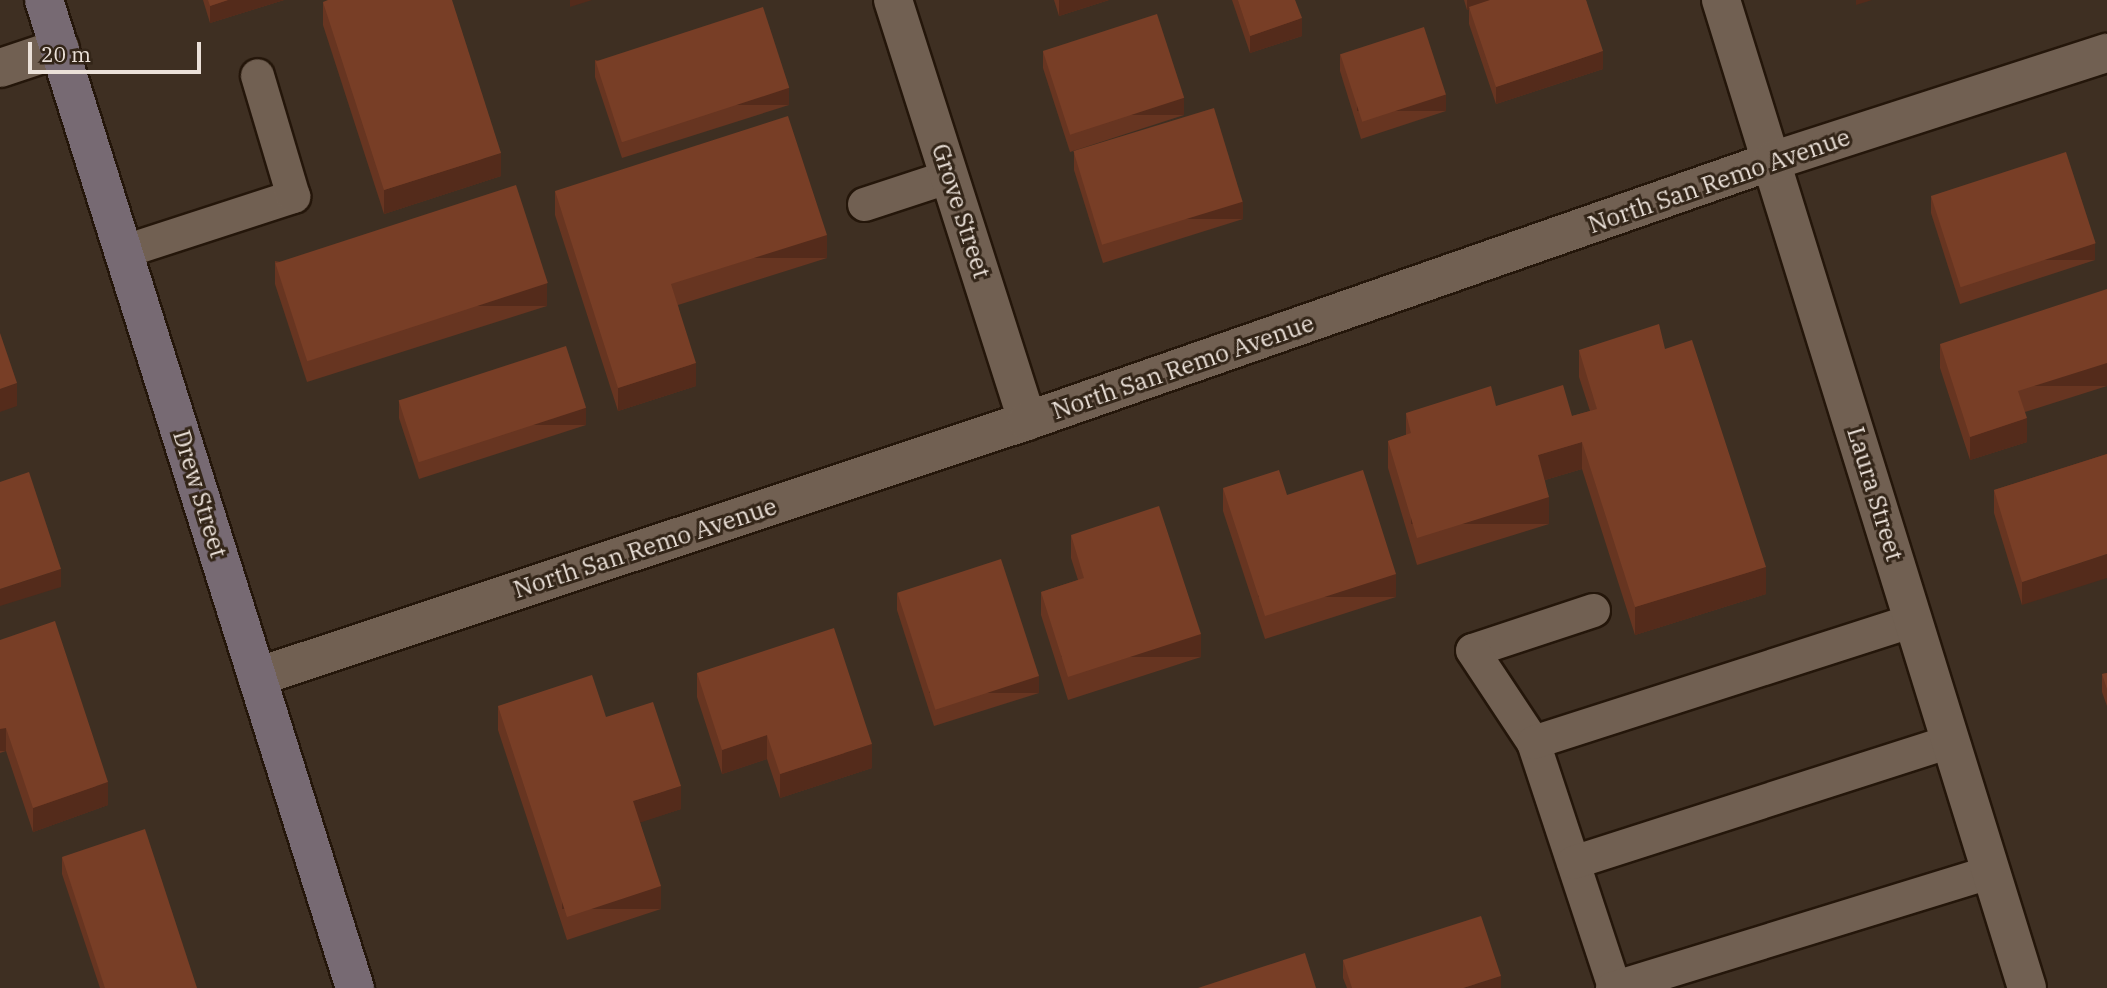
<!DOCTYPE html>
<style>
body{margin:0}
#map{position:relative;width:2107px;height:988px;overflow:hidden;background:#3e2f22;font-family:"IBM Plex Serif",serif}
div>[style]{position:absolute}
.roads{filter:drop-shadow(2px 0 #24160a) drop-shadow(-2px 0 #24160a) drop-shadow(0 2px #24160a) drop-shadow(0 -2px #24160a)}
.service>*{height:33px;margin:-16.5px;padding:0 16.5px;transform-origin:16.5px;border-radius:16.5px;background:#716052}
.minor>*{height:38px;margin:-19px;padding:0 19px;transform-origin:19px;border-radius:19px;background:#716052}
.secondary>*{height:38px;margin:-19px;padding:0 19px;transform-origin:19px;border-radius:19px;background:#776a73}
.wall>*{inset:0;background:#673521}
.shaded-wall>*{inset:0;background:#542b1b;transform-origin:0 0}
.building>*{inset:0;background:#783e26;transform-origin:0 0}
span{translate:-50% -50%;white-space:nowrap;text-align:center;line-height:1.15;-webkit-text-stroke:6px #332518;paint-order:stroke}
.street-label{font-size:24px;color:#ebe1d9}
.scale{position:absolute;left:28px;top:42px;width:173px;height:32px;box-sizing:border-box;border:4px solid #ebe1d9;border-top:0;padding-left:9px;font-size:21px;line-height:24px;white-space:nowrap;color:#ebe1d9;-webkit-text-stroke:5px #332518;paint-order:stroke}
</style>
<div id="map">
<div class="roads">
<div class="service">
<i style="left:864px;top:204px;width:89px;rotate:-18.2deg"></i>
<i style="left:124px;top:251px;width:178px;rotate:-18deg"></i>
<i style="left:293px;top:196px;width:126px;rotate:-106.6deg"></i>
<i style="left:1593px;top:610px;width:127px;rotate:161.7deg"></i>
<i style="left:1472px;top:650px;width:110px;rotate:56.5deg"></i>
<i style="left:1533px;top:742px;width:258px;rotate:71.7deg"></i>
<i style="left:1533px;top:742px;width:399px;rotate:-17.8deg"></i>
<i style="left:1573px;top:862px;width:397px;rotate:-17.8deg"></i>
<i style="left:1612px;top:988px;width:395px;rotate:-17.1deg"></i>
</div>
<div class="minor">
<i style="left:893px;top:0;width:442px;rotate:72.3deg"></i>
<i style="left:1721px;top:0;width:1034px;rotate:72.79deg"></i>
<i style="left:0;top:68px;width:63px;rotate:-18.4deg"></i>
<i style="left:257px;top:677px;width:811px;rotate:-18.39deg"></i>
<i style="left:1027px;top:421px;width:789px;rotate:-19.24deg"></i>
<i style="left:1772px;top:161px;width:352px;rotate:-17.9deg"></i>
</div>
<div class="secondary">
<i style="left:44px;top:0;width:1036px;rotate:72.53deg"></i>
</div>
</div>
<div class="wall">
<i style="clip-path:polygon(203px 0,284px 0,210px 23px)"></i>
<i style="clip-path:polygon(1054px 0,1109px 0,1059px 16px)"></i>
<i style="clip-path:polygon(1232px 0,1295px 0,1302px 36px,1250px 53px)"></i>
<i style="clip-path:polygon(1464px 0,1586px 0,1603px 69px,1496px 104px,1469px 24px,1469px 9px,1467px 10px)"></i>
<i style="clip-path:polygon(323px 2px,501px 176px,384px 214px,323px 25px)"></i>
<i style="clip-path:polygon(1043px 51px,1184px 115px,1070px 152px,1043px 68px)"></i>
<i style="clip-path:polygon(1340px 54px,1446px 111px,1361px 139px,1340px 71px)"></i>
<i style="clip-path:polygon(595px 60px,789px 105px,622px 158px,595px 77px)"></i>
<i style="clip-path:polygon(1074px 153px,1243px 219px,1103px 263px,1074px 170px)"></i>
<i style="clip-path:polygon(555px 191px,827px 258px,678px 305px,696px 386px,618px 411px,555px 215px)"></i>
<i style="clip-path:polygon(1931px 196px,2095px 260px,1960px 304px,1931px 213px)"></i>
<i style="clip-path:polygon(275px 261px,547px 306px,307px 382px,275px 284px)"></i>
<i style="clip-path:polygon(1940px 344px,2107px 386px,2025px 412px,2027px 442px,1970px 460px,1940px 368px)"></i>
<i style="clip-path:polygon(1665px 349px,1766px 594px,1635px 635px,1582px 469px,1545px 480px,1549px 524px,1417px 565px,1388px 468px,1388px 441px,1406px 435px,1406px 413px,1572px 416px,1590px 411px,1579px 377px,1579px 350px)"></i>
<i style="clip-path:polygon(399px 400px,586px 425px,419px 479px,399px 418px)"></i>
<i style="clip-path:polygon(2107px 454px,2022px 605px,1994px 513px,1994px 490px)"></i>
<i style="clip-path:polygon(1223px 488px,1396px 597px,1265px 639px,1223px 511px)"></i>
<i style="clip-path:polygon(1071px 535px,1201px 657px,1068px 700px,1041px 615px,1041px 592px,1078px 580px,1071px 558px)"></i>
<i style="clip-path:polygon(897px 593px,1039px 693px,934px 726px,897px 610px)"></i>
<i style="clip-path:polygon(0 640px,108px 805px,33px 832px,6px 751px,0 753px)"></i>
<i style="clip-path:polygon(697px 673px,872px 768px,780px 798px,767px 759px,722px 774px,697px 697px)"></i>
<i style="clip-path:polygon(2107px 673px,2107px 706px,2102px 692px,2102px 674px)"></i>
<i style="clip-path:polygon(498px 706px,606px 717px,681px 809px,640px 822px,661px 909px,567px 940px,498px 730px)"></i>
<i style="clip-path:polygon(62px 857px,197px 988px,100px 988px,62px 874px)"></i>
<i style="clip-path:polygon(1343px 960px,1501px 988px,1347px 988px,1343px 978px)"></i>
</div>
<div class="shaded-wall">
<i style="clip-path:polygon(228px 0,284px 0,210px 23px,210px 6px)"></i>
<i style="clip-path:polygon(570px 0,592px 0,570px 7px)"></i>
<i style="clip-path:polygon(1059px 0,1109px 0,1059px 16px)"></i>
<i style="clip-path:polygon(1467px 0,1497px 0,1467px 10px)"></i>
<i style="clip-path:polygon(1856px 0,1872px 0,1856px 5px)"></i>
<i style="clip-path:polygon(1302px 18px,1302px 36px,1250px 53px,1250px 36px)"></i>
<i style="clip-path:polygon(1603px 51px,1603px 69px,1496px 104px,1496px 87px)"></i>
<i style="left:789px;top:88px;width:17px;height:175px;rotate:90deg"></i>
<i style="left:1446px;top:94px;width:17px;height:89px;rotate:90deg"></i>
<i style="left:1184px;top:98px;width:17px;height:120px;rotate:90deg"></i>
<i style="clip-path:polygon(501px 153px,501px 176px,384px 214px,384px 190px)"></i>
<i style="left:1243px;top:202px;width:17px;height:147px;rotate:90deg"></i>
<i style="left:827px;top:235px;width:23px;height:164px;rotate:90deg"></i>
<i style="left:2095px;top:243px;width:17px;height:142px;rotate:90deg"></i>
<i style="left:547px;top:283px;width:23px;height:252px;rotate:90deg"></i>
<i style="clip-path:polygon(696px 363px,696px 386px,618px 411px,618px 388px)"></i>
<i style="left:2107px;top:363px;width:23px;height:93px;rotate:90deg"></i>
<i style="clip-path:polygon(17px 383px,17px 406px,0 412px,0 389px)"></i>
<i style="left:586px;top:408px;width:17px;height:176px;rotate:90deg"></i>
<i style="clip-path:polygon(2027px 418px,2027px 442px,1970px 460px,1970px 437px)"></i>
<i style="clip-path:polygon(1582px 442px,1582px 469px,1538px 482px,1538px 455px)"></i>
<i style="left:1549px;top:497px;width:27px;height:138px;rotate:90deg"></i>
<i style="clip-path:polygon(2107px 554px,2107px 578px,2022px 605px,2022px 582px)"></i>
<i style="clip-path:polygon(1766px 567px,1766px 594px,1635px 635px,1635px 607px)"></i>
<i style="clip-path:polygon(61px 569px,61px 587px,0 606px,0 589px)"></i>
<i style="left:1396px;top:574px;width:23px;height:138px;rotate:90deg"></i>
<i style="left:1201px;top:634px;width:23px;height:140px;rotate:90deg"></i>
<i style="left:1039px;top:676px;width:17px;height:110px;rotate:90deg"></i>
<i style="left:6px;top:728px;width:23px;height:6px;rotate:90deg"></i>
<i style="clip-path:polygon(767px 735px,767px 759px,722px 774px,722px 750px)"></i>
<i style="clip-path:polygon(872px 744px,872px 768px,780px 798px,780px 774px)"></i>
<i style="clip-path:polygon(108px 782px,108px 805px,33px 832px,33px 808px)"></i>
<i style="clip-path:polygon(681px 786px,681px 809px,633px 825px,633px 801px)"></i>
<i style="left:661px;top:886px;width:23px;height:99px;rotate:90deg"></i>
<i style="clip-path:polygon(1501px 976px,1501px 988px,1463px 988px)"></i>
</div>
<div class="building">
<i style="clip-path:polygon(208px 0,228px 0,210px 6px)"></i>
<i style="clip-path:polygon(328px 0,452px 0,501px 153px,384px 190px,323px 2px)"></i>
<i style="clip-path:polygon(1238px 0,1295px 0,1302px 18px,1250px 36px)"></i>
<i style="clip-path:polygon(1490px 0,1586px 0,1603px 51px,1496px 87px,1469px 7px)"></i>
<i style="left:763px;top:7px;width:85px;height:176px;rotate:72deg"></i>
<i style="left:1157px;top:14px;width:88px;height:120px;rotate:72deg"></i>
<i style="left:1424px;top:27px;width:71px;height:88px;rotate:72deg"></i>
<i style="left:1214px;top:108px;width:98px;height:147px;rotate:73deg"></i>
<i style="clip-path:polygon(788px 116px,827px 235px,671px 284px,696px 363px,618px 388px,555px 191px)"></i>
<i style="left:2066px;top:152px;width:96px;height:142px;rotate:72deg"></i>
<i style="left:516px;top:185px;width:103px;height:253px;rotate:72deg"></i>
<i style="clip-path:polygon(2107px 289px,2107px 363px,2018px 391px,2027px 418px,1970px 437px,1940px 344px)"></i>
<i style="clip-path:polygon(1659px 324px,1665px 349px,1692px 340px,1766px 567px,1635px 607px,1582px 442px,1538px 455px,1549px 497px,1417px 538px,1388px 441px,1411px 433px,1406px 413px,1491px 386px,1496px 406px,1563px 385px,1572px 416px,1597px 409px,1579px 350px)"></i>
<i style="clip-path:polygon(0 333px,17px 383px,0 389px)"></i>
<i style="left:566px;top:346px;width:65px;height:176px;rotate:72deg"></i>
<i style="clip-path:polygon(2107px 454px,2107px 554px,2022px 582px,1994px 490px)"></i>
<i style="clip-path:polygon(1279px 470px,1287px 495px,1363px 470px,1396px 574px,1265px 616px,1223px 488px)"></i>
<i style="clip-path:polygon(29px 472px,61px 569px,0 589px,0 482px)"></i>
<i style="clip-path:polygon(1159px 506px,1201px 634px,1068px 677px,1041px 592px,1084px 578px,1071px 535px)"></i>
<i style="left:1001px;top:559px;width:123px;height:109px;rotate:72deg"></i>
<i style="clip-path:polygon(55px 621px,108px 782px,33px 808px,6px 728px,0 729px,0 640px)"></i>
<i style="clip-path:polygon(834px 628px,872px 744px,780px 774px,767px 735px,722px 750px,697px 673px)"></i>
<i style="clip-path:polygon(2107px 673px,2107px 689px,2102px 674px)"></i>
<i style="clip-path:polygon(592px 675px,606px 717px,653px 702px,681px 786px,633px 801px,661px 886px,567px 917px,498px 706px)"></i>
<i style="clip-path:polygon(145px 829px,197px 988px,105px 988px,62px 857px)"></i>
<i style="clip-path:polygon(1481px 916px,1501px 976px,1463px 988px,1352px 988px,1343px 960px)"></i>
<i style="clip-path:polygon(1305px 953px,1316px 988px,1198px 988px)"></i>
</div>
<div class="street-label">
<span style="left:1719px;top:181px;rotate:-19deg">North San Remo Avenue</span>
<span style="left:961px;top:211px;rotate:72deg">Grove Street</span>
<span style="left:1183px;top:367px;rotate:-19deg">North San Remo Avenue</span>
<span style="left:200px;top:494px;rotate:73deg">Drew Street</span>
<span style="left:1875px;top:494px;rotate:73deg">Laura Street</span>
<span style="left:645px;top:548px;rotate:-18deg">North San Remo Avenue</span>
</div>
<div class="scale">20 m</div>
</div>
